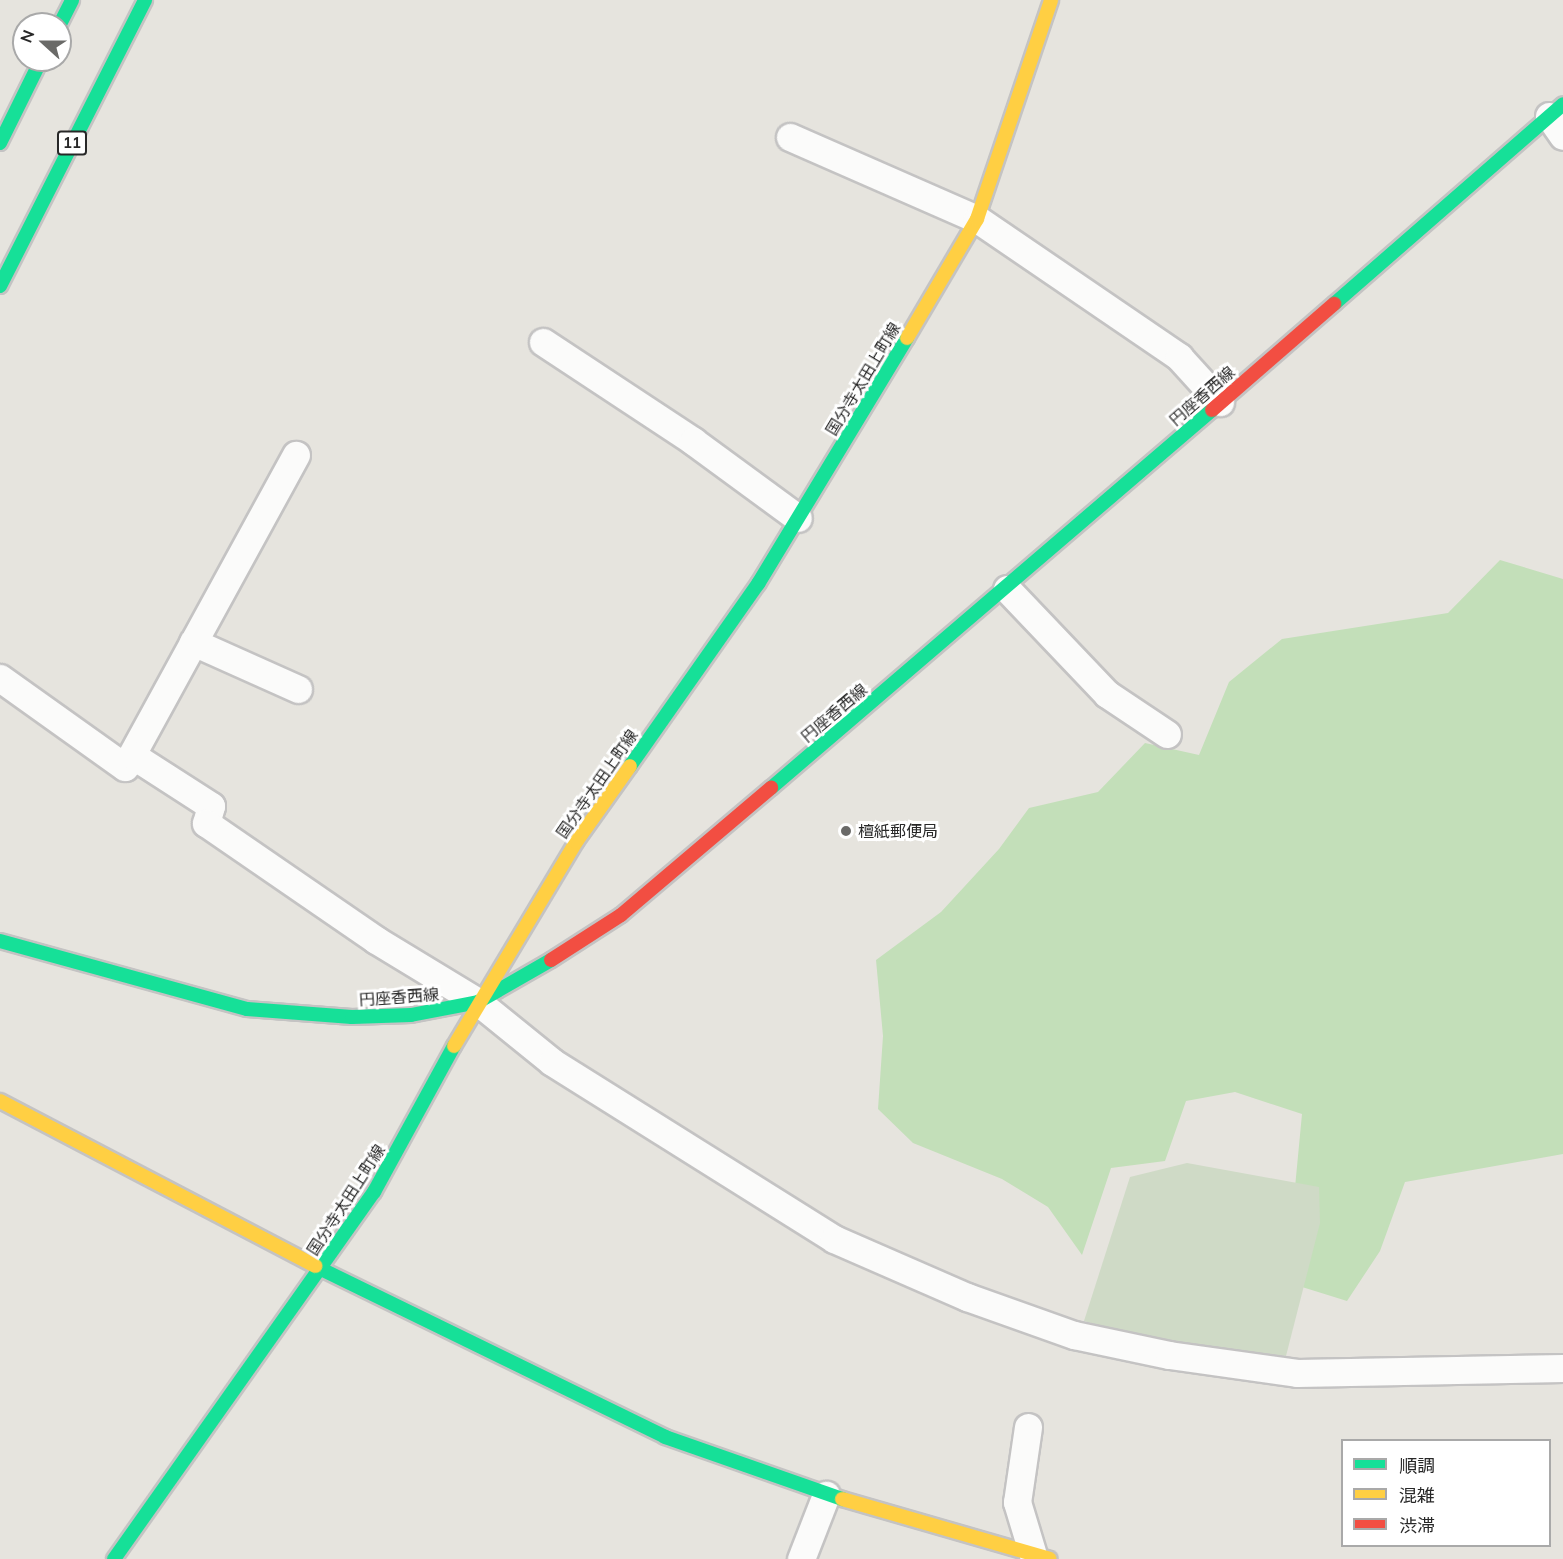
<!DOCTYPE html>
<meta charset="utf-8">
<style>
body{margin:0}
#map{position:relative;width:1563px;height:1559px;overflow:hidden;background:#e6e4de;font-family:Mulish,"Noto Sans JP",sans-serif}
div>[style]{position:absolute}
.green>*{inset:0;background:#c3dfb9}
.cemetery>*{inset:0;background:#cfdac6}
.roads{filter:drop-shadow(2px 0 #c4c3c3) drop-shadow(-2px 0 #c4c3c3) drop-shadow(0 2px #c4c3c3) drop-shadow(0 -2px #c4c3c3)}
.street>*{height:27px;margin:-13.5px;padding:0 13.5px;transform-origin:13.5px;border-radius:13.5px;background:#fbfbfa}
.fast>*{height:14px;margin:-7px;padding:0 7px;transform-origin:7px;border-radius:7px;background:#16e098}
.slow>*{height:14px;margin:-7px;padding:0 7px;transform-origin:7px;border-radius:7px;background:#ffcf43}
.jam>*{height:14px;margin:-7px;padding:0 7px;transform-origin:7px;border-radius:7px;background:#f24e42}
.dots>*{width:16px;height:16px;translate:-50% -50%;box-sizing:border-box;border:3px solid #fff;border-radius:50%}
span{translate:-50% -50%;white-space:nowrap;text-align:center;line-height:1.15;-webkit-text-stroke:6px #fff;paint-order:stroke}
.shield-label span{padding:2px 4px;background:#fff;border:2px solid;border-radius:4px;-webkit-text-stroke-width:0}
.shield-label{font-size:15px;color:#282828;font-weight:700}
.street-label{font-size:16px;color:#282828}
.poi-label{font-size:16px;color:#282828}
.left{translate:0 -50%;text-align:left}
.legend{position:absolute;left:1341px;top:1439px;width:210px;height:108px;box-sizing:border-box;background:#fff;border:2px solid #a9a9a9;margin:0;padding:8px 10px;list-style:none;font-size:18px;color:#282828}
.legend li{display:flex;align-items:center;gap:12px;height:30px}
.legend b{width:30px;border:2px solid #a9a9a9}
.north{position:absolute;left:12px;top:12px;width:60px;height:60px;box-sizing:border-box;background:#fff;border:2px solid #a9a9a9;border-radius:50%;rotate:291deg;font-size:16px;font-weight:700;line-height:24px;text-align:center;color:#282828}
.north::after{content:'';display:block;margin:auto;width:21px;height:27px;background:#6a6a68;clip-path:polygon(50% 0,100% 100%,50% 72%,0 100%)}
</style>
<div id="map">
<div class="green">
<i style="clip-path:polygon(1500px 560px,1563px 579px,1563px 1154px,1405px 1182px,1380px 1251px,1347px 1301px,1286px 1282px,1302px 1114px,1235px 1092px,1186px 1101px,1165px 1161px,1111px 1168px,1082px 1255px,1048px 1207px,1002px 1179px,913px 1143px,878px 1109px,883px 1036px,876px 960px,941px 912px,999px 849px,1029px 808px,1098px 792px,1145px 743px,1199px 755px,1229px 682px,1282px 639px,1448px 613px)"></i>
</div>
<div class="cemetery">
<i style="clip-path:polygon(1187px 1163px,1319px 1187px,1320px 1223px,1286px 1356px,1150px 1340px,1084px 1321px,1130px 1177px)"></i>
</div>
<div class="roads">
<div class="street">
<i style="left:1549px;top:116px;width:24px;rotate:55deg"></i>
<i style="left:790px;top:137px;width:204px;rotate:23.7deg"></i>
<i style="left:977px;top:219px;width:245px;rotate:34.3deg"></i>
<i style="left:1179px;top:357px;width:61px;rotate:47.7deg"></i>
<i style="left:543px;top:342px;width:180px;rotate:33.4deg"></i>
<i style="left:693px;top:441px;width:130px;rotate:36.3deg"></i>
<i style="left:1007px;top:589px;width:145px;rotate:46.4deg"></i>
<i style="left:1107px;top:694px;width:72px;rotate:33.7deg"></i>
<i style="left:193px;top:642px;width:115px;rotate:24.1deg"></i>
<i style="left:0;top:678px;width:153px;rotate:35.5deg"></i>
<i style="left:125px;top:767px;width:356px;rotate:-61.3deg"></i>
<i style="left:132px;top:755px;width:94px;rotate:32.8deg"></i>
<i style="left:211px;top:806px;width:18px;rotate:106deg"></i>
<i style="left:206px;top:823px;width:206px;rotate:34.5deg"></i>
<i style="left:376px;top:940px;width:119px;rotate:31.3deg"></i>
<i style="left:478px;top:1002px;width:95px;rotate:39deg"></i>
<i style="left:552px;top:1062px;width:333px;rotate:32.1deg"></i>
<i style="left:834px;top:1239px;width:145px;rotate:23.6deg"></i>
<i style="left:967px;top:1297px;width:114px;rotate:19.6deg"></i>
<i style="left:1074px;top:1335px;width:97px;rotate:11.9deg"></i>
<i style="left:1169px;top:1355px;width:129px;rotate:8deg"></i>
<i style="left:1297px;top:1373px;width:266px;rotate:-1.1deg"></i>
<i style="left:1028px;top:1427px;width:76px;rotate:98.3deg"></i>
<i style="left:1017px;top:1502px;width:55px;rotate:73.2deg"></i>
<i style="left:801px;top:1559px;width:69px;rotate:-68.7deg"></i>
</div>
<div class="fast">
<i style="left:60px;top:24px;width:27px;rotate:-63deg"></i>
<i style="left:0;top:143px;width:93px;rotate:-63.7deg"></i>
<i style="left:0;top:286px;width:321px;rotate:-63.1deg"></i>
<i style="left:1334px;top:304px;width:304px;rotate:-41.1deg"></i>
<i style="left:630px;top:766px;width:223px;rotate:-54.9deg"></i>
<i style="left:758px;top:584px;width:288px;rotate:-58.8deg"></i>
<i style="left:771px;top:788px;width:581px;rotate:-40.6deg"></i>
<i style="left:0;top:941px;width:256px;rotate:15.4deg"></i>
<i style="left:247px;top:1009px;width:105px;rotate:4.4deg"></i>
<i style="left:352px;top:1017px;width:59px;rotate:-1.9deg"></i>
<i style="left:411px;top:1015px;width:68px;rotate:-11deg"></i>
<i style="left:478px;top:1002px;width:84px;rotate:-29.9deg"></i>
<i style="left:315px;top:1266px;width:390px;rotate:26deg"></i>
<i style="left:665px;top:1437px;width:188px;rotate:19.3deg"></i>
<i style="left:114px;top:1559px;width:450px;rotate:-54.7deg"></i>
<i style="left:374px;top:1192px;width:166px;rotate:-61.3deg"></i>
</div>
<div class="slow">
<i style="left:907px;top:338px;width:138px;rotate:-59.5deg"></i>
<i style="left:977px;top:219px;width:231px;rotate:-71.3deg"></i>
<i style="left:454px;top:1046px;width:238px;rotate:-59.1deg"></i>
<i style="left:576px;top:842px;width:93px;rotate:-54.6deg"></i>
<i style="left:0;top:1101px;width:356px;rotate:27.6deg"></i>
<i style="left:842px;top:1499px;width:216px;rotate:16.1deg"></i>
</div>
<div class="jam">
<i style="left:1212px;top:410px;width:162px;rotate:-41deg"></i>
<i style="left:551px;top:960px;width:83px;rotate:-32.7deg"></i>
<i style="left:621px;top:915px;width:197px;rotate:-40.3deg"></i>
</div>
</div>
<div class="dots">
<i style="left:846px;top:831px;background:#6a6a68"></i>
</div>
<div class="shield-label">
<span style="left:72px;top:143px">11</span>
</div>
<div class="street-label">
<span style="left:863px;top:379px;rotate:-59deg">国分寺太田上町線</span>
<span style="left:1202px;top:396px;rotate:-41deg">円座香西線</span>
<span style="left:834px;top:713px;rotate:-40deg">円座香西線</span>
<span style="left:597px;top:784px;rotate:-55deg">国分寺太田上町線</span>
<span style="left:399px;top:997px;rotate:-4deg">円座香西線</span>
<span style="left:346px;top:1200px;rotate:-57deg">国分寺太田上町線</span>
</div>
<div class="poi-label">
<span class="left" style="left:858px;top:831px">檀紙郵便局</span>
</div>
<ul class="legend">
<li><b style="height:8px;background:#16e098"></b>順調</li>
<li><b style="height:8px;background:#ffcf43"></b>混雑</li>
<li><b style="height:8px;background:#f24e42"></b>渋滞</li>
</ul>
<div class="north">N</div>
</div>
